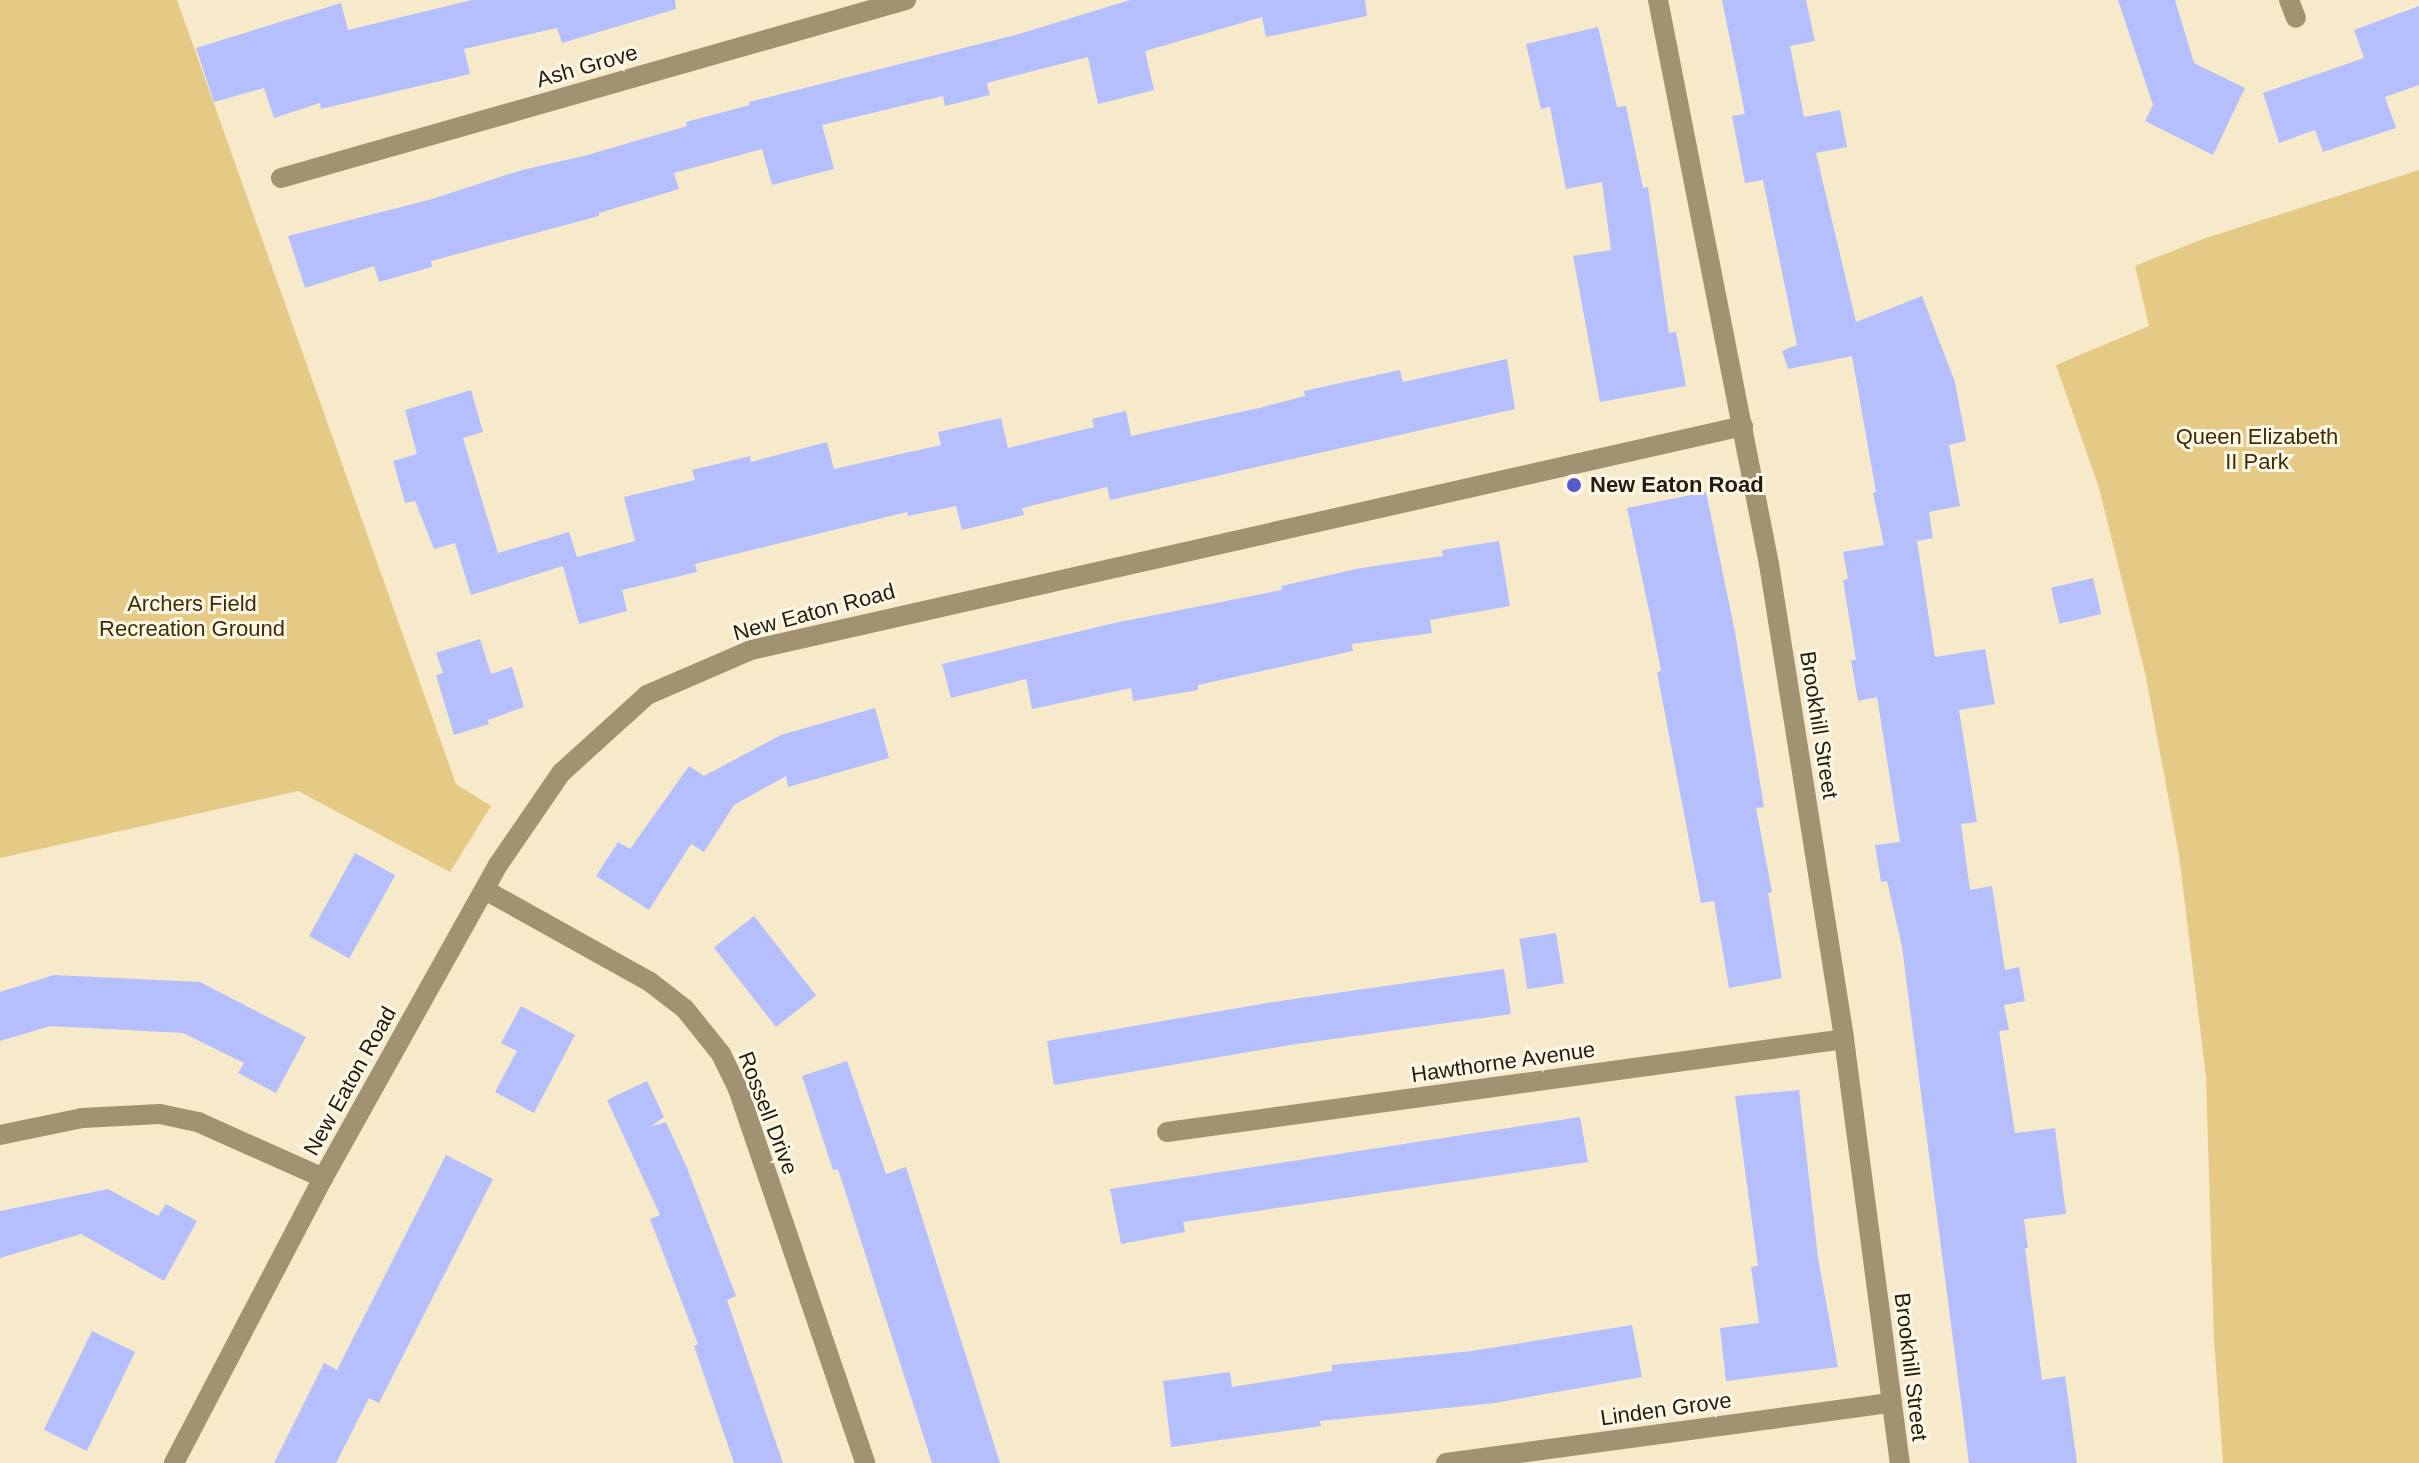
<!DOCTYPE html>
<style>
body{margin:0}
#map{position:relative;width:2419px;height:1463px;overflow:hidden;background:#f6eacb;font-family:Helvetica,sans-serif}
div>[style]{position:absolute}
.green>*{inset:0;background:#e5ca86}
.building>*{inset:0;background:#b6bffe;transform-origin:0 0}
.minor>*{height:20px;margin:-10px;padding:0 10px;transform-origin:10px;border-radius:10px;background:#a19371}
.dots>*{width:22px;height:22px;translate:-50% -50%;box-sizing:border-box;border:4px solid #fff7e5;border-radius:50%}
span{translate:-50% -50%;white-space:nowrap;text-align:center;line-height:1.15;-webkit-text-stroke:6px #fff7e5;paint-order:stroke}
.street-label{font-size:22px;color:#211d11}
.park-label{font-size:22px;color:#3c2e07}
.poi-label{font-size:22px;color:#211d11;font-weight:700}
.left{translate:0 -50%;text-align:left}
</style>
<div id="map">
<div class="green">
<i style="clip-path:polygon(0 0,177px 0,456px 784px,491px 806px,450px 872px,298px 791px,0 858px)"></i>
<i style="clip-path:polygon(2419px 170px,2419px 1463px,2223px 1463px,2214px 1339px,2206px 1077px,2179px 855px,2146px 677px,2099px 488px,2056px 365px,2149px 326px,2135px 266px,2203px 239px)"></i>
</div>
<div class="building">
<i style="clip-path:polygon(472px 0,675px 0,676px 9px,562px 43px,557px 28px,464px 49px,470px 74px,321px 109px,320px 103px,274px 118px,264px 88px,214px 102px,196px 48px,341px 3px,348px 30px)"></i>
<i style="clip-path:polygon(1130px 0,1365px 0,1367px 16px,1266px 37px,1262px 17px,1145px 51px,1154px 90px,1098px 104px,1088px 57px,987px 83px,990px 95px,945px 106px,943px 96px,822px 125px,834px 169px,772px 185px,762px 149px,674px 173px,679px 189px,599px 213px,599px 216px,431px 261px,432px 267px,379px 282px,374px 266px,305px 288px,288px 236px,432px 199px,522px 170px,584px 156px,687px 126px,686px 122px,750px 105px,749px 102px,1019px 34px)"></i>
<i style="clip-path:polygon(1722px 0,1806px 0,1815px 41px,1790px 46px,1804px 117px,1840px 110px,1847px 147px,1816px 153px,1856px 322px,1922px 296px,1955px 382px,1966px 441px,1949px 445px,1960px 506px,1929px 512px,1933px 538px,1917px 541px,1935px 657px,1985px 649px,1995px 704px,1959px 710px,1977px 822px,1961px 824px,1970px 890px,1992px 886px,2005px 970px,2019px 967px,2025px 1001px,2004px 1005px,2009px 1030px,1999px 1031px,2015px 1133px,2055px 1128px,2066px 1214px,2024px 1219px,2028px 1248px,2025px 1248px,2042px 1380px,2065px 1376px,2077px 1463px,1969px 1463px,1902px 947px,1887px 881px,1881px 882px,1875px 845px,1900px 842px,1877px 697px,1858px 701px,1851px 660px,1856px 660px,1843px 580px,1848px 579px,1843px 552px,1884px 545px,1873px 493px,1876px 492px,1852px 356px,1788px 369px,1782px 351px,1797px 345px,1763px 180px,1745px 183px,1732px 116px,1745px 114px)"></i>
<i style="clip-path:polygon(2118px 0,2175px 0,2194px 63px,2245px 88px,2213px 155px,2145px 121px,2153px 105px)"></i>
<i style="clip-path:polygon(2419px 6px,2419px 85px,2385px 97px,2396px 128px,2323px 152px,2315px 130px,2279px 143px,2263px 93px,2364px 58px,2354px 30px)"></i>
<i style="clip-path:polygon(1598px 27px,1617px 107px,1626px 106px,1643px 188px,1648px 187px,1669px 333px,1676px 332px,1686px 386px,1600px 402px,1573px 256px,1611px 250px,1602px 182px,1566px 189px,1550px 107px,1541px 109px,1526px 44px)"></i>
<i style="clip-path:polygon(1507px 359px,1515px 409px,1110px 500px,1107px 487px,1022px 508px,1024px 515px,962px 530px,956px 506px,908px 516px,907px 512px,695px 564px,697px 572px,622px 590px,627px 611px,579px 624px,563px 566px,471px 595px,455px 543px,434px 549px,415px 501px,405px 503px,393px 461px,417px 454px,405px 410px,471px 390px,483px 432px,463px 438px,498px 553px,569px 532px,577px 557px,635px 541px,624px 497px,695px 480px,692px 470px,750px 456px,751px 462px,827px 442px,834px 469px,941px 445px,938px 432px,1001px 418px,1008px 448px,1094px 427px,1092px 419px,1126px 411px,1131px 436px,1259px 408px,1305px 396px,1304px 391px,1400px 370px,1403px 382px)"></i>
<i style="clip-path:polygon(1706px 492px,1735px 632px,1764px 807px,1756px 808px,1772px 892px,1768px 893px,1782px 978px,1729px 988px,1714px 901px,1701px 903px,1657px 672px,1661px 671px,1650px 615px,1627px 508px)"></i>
<i style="clip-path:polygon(1499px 541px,1510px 606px,1430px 620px,1432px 633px,1352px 644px,1353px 651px,1198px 685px,1198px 690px,1133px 701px,1131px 688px,1032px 709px,1026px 679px,951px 698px,942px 664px,1119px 622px,1282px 590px,1281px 586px,1361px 568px,1443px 556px,1442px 550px)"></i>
<i style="left:2093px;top:578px;width:37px;height:43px;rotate:77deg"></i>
<i style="clip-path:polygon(480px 639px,491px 674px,512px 667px,524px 707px,488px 720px,489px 724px,454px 735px,436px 675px,443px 673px,436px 653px)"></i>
<i style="clip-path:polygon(875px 708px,889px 758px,788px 787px,786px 776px,734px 805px,704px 852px,691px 844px,649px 910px,596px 876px,618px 842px,630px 849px,689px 766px,704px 776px,781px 735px)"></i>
<i style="left:355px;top:853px;width:46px;height:95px;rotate:29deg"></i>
<i style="left:754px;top:916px;width:101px;height:51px;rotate:52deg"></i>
<i style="left:1556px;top:933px;width:51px;height:37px;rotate:81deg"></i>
<i style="clip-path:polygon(1504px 969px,1511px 1014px,1290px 1045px,1054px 1085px,1047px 1041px,1267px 1003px)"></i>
<i style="clip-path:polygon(54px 975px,200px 982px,306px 1037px,276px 1093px,238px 1073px,244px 1063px,183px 1033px,50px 1026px,0 1041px,0 992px)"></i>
<i style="clip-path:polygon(521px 1006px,575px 1035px,534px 1113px,495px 1092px,517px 1051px,501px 1043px)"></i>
<i style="clip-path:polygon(847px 1061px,886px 1174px,906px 1167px,1000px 1463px,932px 1463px,838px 1169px,833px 1170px,802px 1076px)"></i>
<i style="clip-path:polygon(647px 1081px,664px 1117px,650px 1127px,666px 1122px,687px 1168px,736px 1296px,727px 1300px,783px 1463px,734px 1463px,694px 1346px,698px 1344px,650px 1219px,660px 1215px,607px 1100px)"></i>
<i style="clip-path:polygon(1799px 1090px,1818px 1258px,1838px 1367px,1726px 1381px,1720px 1328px,1759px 1323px,1751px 1267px,1758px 1266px,1735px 1096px)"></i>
<i style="clip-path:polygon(1580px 1117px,1588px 1162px,1183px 1222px,1185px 1232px,1121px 1244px,1110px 1189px)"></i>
<i style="clip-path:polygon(446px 1155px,493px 1179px,379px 1403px,369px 1398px,336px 1463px,274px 1463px,324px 1363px,337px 1370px)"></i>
<i style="clip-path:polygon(108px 1189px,158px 1216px,166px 1204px,197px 1221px,164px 1281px,81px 1234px,0 1258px,0 1211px)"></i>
<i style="clip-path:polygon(1632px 1325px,1642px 1377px,1495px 1403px,1320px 1421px,1321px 1426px,1171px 1447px,1163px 1381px,1230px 1372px,1232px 1387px,1332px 1371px,1332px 1365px,1472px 1351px)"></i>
<i style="left:92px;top:1331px;width:48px;height:110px;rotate:26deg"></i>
</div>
<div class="minor">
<i style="left:1658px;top:0;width:575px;rotate:78.87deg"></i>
<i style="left:1769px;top:564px;width:481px;rotate:81deg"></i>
<i style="left:1844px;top:1039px;width:428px;rotate:82.5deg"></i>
<i style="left:2289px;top:0;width:19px;rotate:69deg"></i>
<i style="left:281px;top:178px;width:650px;rotate:-15.9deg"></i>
<i style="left:485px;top:890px;width:189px;rotate:29.1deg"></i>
<i style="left:650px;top:982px;width:44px;rotate:37.6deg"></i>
<i style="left:685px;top:1009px;width:58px;rotate:51.3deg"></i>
<i style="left:721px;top:1054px;width:39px;rotate:64deg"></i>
<i style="left:738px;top:1089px;width:395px;rotate:71.2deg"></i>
<i style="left:1167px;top:1132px;width:683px;rotate:-7.82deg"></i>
<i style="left:0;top:1135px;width:84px;rotate:-11.7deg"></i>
<i style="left:82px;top:1118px;width:78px;rotate:-2.9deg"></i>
<i style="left:160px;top:1114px;width:39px;rotate:12deg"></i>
<i style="left:198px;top:1122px;width:137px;rotate:24.1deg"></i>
<i style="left:174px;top:1463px;width:322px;rotate:-62.4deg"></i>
<i style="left:323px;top:1178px;width:359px;rotate:-60.8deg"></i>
<i style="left:498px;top:865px;width:112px;rotate:-55.6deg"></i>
<i style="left:561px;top:773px;width:116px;rotate:-42.2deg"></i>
<i style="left:647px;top:695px;width:113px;rotate:-23.4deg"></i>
<i style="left:751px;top:650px;width:1017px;rotate:-12.72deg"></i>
<i style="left:1446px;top:1463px;width:450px;rotate:-7.7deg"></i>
</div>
<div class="dots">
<i style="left:1574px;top:485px;background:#5757ce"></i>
</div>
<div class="street-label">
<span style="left:587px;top:66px;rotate:-16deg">Ash Grove</span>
<span style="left:814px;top:612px;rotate:-15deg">New Eaton Road</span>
<span style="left:1819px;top:725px;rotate:81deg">Brookhill Street</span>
<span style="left:1503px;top:1062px;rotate:-8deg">Hawthorne Avenue</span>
<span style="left:350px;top:1081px;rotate:-61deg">New Eaton Road</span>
<span style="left:768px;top:1113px;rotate:69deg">Rossell Drive</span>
<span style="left:1911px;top:1367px;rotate:83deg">Brookhill Street</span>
<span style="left:1666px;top:1409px;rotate:-8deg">Linden Grove</span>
</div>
<div class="park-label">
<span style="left:2257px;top:449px">Queen Elizabeth<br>II Park</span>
<span style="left:192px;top:616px">Archers Field<br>Recreation Ground</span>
</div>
<div class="poi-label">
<span class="left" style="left:1590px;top:485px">New Eaton Road</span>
</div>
</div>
